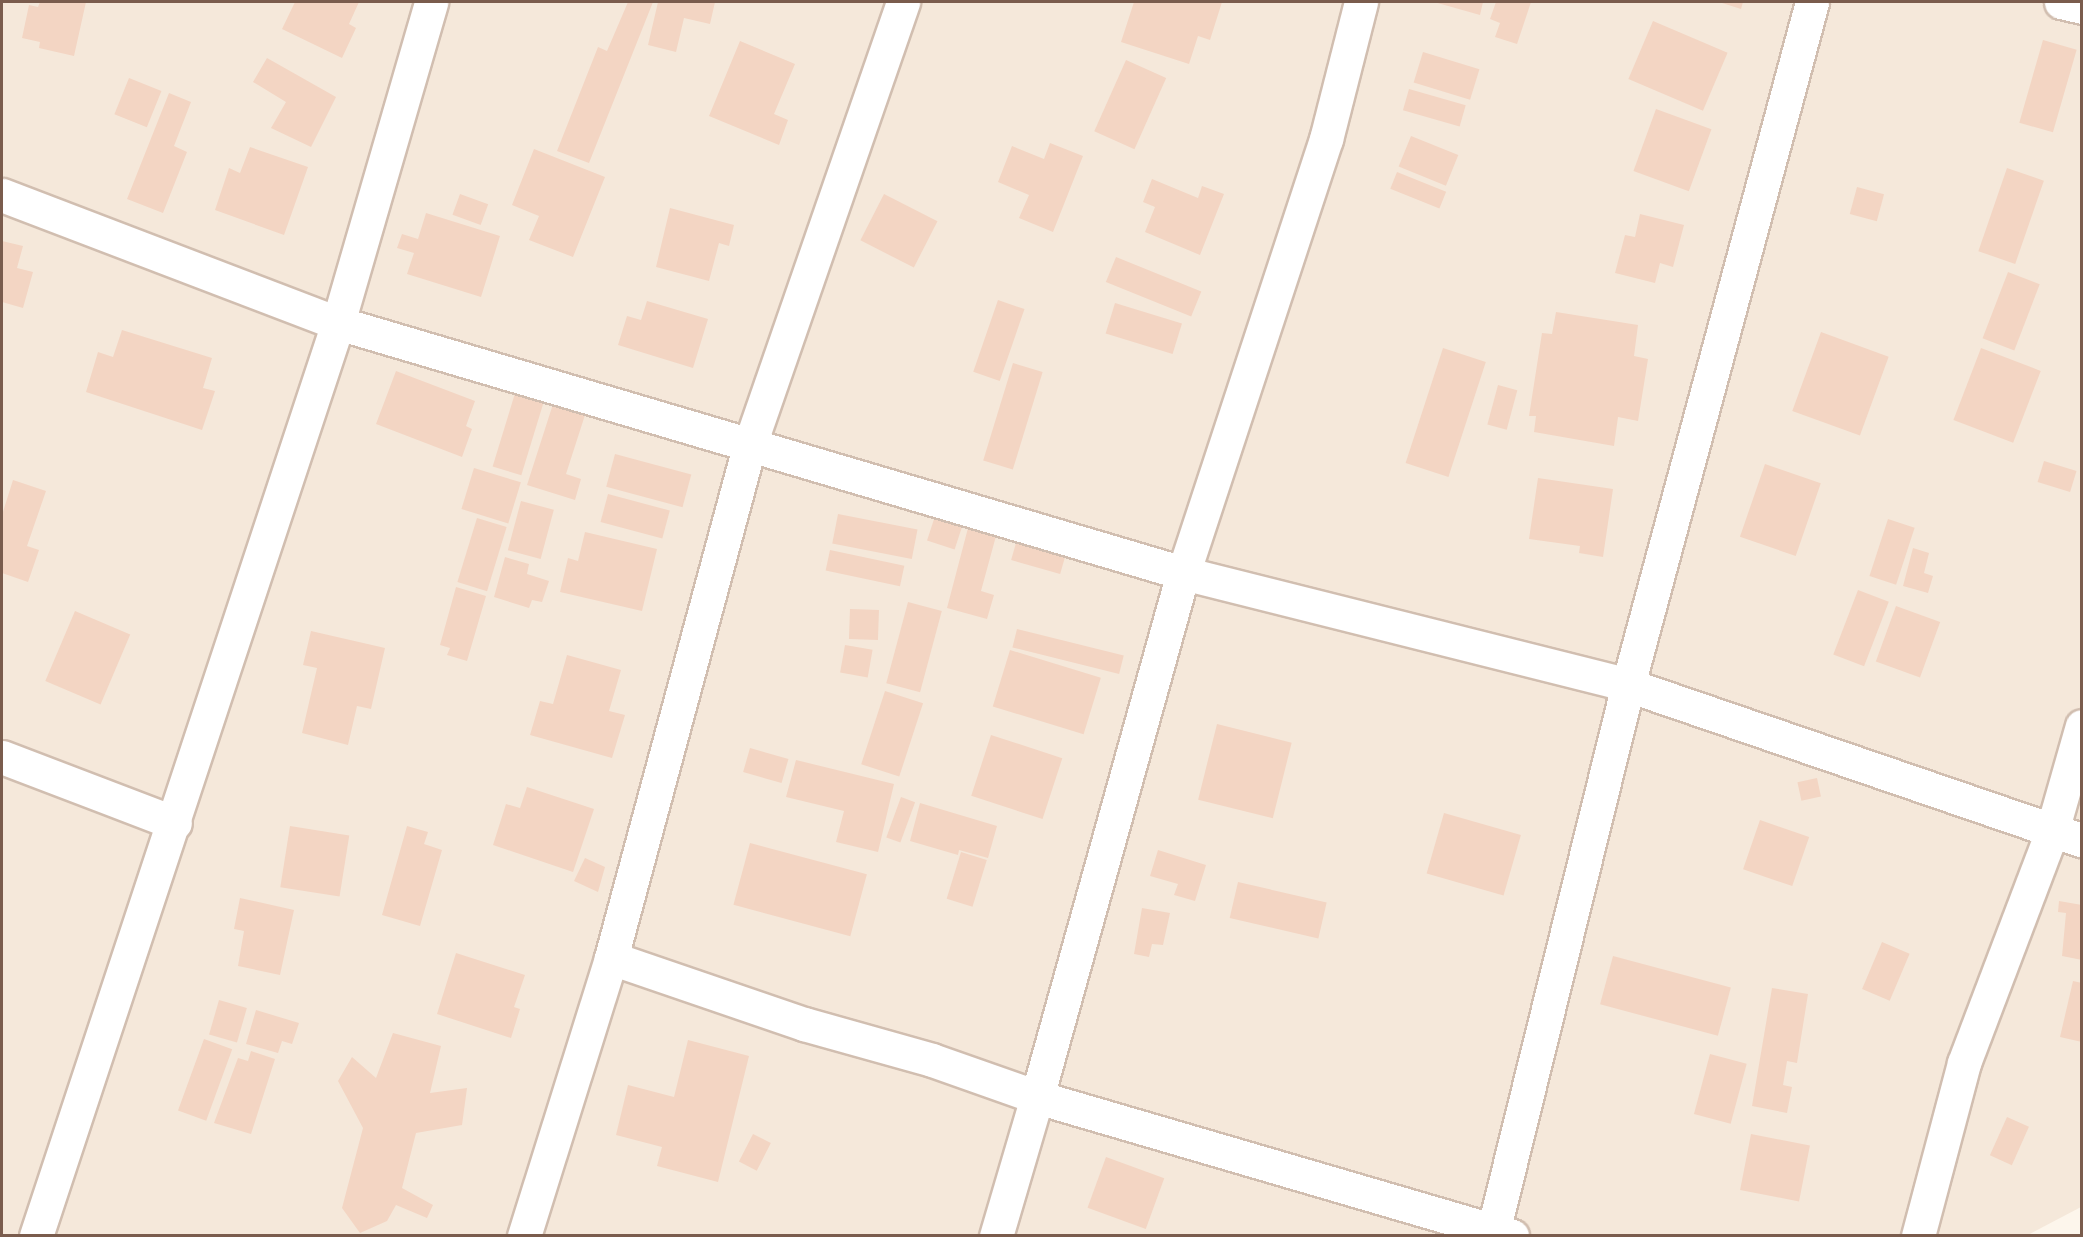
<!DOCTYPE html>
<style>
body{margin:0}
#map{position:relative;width:2083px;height:1237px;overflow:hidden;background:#fdf6ec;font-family:Montserrat,sans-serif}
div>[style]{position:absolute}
.residential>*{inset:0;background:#f5e8da}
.building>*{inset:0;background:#f3d5c3;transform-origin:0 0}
.roads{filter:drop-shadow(2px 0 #d1beb0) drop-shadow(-2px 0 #d1beb0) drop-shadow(0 2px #d1beb0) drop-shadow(0 -2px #d1beb0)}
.street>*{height:33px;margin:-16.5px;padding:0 16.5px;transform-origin:16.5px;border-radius:16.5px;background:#fff}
span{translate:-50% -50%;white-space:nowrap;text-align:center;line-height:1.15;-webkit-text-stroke:5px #fffaf3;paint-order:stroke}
.frame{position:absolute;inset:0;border:3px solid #7a5c4d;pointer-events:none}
</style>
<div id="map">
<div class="residential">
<i style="clip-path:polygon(2px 2px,2081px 2px,2081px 1207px,2026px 1236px,2px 1236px)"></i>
</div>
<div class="building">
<i style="clip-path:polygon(40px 2px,86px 2px,74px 56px,39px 48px,40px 42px,22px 38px,29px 5px,38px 7px)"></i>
<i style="clip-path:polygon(295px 2px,359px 2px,349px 24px,356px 28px,342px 58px,282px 29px)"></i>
<i style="clip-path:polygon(628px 2px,653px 2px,589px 163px,557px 151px,598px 47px,607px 51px)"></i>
<i style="clip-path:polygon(658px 2px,715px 2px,710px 24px,684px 18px,676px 52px,648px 45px)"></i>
<i style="clip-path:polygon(1134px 2px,1222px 2px,1210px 40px,1198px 36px,1189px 64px,1121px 42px)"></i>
<i style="clip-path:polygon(1434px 2px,1483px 2px,1480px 15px)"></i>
<i style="clip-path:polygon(1496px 2px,1531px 2px,1517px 44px,1495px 37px,1500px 23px,1490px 19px)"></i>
<i style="clip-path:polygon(1719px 2px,1743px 2px,1741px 9px)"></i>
<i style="left:1653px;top:21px;width:81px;height:63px;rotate:23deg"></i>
<i style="left:2043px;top:40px;width:35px;height:86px;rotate:16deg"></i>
<i style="clip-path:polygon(740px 41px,795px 64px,774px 114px,788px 120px,779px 145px,709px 116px)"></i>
<i style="left:1423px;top:52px;width:59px;height:32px;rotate:17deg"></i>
<i style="clip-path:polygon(267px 58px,336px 97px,311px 147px,271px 128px,286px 102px,253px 82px)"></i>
<i style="left:1126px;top:60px;width:44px;height:78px;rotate:24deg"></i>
<i style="left:129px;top:78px;width:35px;height:39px;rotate:22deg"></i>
<i style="left:1409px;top:89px;width:59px;height:22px;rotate:16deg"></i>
<i style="clip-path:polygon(169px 93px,191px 102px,174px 146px,187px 152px,163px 213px,127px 199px)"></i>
<i style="left:1656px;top:109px;width:59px;height:66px;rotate:20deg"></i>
<i style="left:1411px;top:136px;width:51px;height:33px;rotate:22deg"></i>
<i style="clip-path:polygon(1050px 143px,1083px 156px,1053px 232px,1019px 218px,1029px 195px,998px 182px,1012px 146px,1044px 159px)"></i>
<i style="clip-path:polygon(250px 147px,308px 167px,284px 235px,215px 210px,229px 168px,240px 173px)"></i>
<i style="clip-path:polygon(534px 149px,605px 177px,573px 257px,529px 240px,539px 216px,512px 205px)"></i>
<i style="left:2007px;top:168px;width:39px;height:88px;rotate:19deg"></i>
<i style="left:1397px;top:172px;width:53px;height:18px;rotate:22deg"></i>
<i style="clip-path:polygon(1152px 179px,1198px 198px,1202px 186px,1224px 194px,1200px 255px,1145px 232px,1155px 207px,1143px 202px)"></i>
<i style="left:1857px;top:187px;width:28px;height:28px;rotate:15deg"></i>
<i style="left:460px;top:194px;width:30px;height:22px;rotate:20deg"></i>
<i style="left:884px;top:194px;width:60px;height:52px;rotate:27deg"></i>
<i style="clip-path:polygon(670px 208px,734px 225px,729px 246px,719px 243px,709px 281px,656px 267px)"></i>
<i style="clip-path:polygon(426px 213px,500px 236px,481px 297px,407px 274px,414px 253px,397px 248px,402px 234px,418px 239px)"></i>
<i style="clip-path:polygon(1640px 214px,1684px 225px,1673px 267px,1660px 263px,1655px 283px,1615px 273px,1625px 235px,1635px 237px)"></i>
<i style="clip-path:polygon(2px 241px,23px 246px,17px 268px,33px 272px,23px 308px,2px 302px)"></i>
<i style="left:1116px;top:257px;width:92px;height:27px;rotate:22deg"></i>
<i style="left:2008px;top:272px;width:34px;height:71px;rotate:21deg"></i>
<i style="left:998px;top:300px;width:28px;height:76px;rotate:19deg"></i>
<i style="clip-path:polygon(647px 301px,708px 319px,693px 368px,618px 345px,627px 316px,641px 320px)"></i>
<i style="left:1115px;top:303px;width:70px;height:32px;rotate:17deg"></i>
<i style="clip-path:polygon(1556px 312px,1638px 325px,1634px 356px,1648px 359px,1638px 421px,1618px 417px,1614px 446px,1534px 432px,1536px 416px,1529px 416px,1542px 333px,1552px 334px)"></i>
<i style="clip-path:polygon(122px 330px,212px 358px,203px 388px,215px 391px,202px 430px,86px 392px,98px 352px,113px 357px)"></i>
<i style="left:1821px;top:332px;width:72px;height:84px;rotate:20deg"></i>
<i style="left:1443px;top:348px;width:45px;height:121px;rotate:18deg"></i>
<i style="left:1981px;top:348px;width:64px;height:77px;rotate:21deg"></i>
<i style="left:1013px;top:363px;width:31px;height:102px;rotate:17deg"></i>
<i style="clip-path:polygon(396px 371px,475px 401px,466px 426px,472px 429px,462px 457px,376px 424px)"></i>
<i style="left:1498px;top:385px;width:20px;height:41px;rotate:15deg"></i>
<i style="left:516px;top:390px;width:30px;height:80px;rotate:17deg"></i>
<i style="clip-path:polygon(553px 404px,585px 415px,566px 474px,581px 479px,575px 500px,527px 485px)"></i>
<i style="left:615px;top:454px;width:79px;height:34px;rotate:15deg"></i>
<i style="left:2044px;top:461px;width:34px;height:22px;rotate:17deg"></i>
<i style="left:1765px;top:464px;width:59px;height:77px;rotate:19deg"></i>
<i style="left:474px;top:468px;width:49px;height:43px;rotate:17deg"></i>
<i style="clip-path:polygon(1538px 478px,1613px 489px,1603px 557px,1579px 553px,1580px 546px,1529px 539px)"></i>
<i style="clip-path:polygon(13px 480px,46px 491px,27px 546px,39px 550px,28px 582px,2px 573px,2px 515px)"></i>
<i style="left:608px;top:494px;width:64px;height:29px;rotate:15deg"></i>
<i style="left:521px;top:501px;width:34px;height:51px;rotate:15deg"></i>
<i style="left:936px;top:513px;width:29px;height:29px;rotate:18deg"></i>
<i style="left:838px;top:514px;width:81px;height:30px;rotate:11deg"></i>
<i style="left:477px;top:518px;width:31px;height:67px;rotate:17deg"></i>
<i style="left:1888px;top:519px;width:28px;height:60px;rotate:18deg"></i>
<i style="clip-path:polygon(968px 528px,996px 536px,981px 591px,994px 595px,987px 619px,947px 608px)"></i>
<i style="clip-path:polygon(585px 532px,657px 549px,642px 611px,560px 592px,568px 558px,578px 561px)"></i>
<i style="left:1018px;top:536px;width:51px;height:25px;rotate:16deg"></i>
<i style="clip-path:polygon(1913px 548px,1929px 553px,1924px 573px,1933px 576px,1928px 593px,1903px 586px)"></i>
<i style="left:830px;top:550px;width:76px;height:21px;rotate:12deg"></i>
<i style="clip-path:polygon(505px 557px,529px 564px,527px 574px,549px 581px,542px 602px,532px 600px,529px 608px,494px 597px)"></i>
<i style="clip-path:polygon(456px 587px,486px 596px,467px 661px,447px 655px,450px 648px,440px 645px)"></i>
<i style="left:1858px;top:590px;width:33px;height:69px;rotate:21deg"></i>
<i style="left:908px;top:602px;width:35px;height:84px;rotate:15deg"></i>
<i style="left:1896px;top:606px;width:47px;height:59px;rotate:20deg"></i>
<i style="left:850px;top:609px;width:29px;height:30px;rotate:2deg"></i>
<i style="left:75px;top:611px;width:60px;height:76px;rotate:23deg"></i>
<i style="left:1017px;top:629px;width:110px;height:19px;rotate:14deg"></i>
<i style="clip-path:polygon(311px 631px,385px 648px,371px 709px,357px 706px,348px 745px,302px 733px,317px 668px,303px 665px)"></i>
<i style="left:845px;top:645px;width:28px;height:28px;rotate:10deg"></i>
<i style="left:1010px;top:650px;width:95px;height:59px;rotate:17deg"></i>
<i style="clip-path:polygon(567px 655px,621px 670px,609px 711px,625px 715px,612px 758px,530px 735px,540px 701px,553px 704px)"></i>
<i style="left:885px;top:691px;width:40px;height:77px;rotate:18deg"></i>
<i style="left:1217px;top:724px;width:77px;height:78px;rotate:14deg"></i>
<i style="left:991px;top:735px;width:75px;height:64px;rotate:18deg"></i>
<i style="left:750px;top:748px;width:40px;height:25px;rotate:16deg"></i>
<i style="clip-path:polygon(796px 760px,894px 784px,878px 852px,836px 842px,844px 811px,786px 797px)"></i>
<i style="left:1817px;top:778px;width:19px;height:20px;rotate:78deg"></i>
<i style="clip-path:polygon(527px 787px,594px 809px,573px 872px,493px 845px,506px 804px,520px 808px)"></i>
<i style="left:901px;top:797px;width:15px;height:43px;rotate:20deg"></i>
<i style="clip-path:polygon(920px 803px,997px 826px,988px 858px,959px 850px,958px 855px,910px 841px)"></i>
<i style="left:1444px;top:813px;width:80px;height:63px;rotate:16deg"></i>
<i style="left:1760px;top:820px;width:52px;height:52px;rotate:19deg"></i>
<i style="left:290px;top:826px;width:60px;height:62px;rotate:9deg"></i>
<i style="clip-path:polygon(407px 826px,428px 832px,424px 844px,442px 850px,420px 926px,382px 915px)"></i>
<i style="left:750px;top:843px;width:121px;height:64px;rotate:15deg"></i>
<i style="clip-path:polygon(1158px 850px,1206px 865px,1195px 901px,1174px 895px,1178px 884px,1150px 876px)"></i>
<i style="left:961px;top:852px;width:27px;height:49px;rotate:17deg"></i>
<i style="clip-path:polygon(585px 858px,605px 867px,598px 892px,574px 881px)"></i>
<i style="left:1238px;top:882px;width:91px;height:37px;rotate:13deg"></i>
<i style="clip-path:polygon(240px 898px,294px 910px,280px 975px,238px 966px,244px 931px,234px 929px)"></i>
<i style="clip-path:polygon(2059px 901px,2082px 905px,2082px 960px,2062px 956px,2066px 913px,2058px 912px)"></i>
<i style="clip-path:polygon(1142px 908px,1170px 913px,1163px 945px,1152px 944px,1149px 957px,1134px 954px)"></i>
<i style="left:1882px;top:942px;width:30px;height:51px;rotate:23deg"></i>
<i style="clip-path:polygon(456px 953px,525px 975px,514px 1007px,520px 1009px,511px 1038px,437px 1014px)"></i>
<i style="left:1613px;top:956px;width:122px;height:50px;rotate:15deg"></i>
<i style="clip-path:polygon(2073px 981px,2082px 983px,2082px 1042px,2060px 1037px)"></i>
<i style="clip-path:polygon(1772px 988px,1808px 994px,1797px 1063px,1787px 1061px,1783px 1085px,1792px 1087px,1787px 1113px,1752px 1106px)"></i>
<i style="left:219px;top:1000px;width:29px;height:36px;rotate:16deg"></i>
<i style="clip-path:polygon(256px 1010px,299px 1023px,292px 1044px,282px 1041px,278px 1053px,246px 1044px)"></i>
<i style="clip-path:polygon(393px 1033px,441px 1046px,430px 1093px,467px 1088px,462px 1125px,416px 1133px,402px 1188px,433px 1205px,427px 1218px,396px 1205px,387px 1221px,360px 1233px,342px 1208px,363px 1128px,338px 1081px,352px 1057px,376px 1078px)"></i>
<i style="left:204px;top:1039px;width:30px;height:76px;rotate:20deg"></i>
<i style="clip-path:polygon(688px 1040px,749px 1056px,718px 1182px,657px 1166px,662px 1147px,616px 1135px,628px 1085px,674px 1097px)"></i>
<i style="clip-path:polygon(251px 1051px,275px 1059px,251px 1134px,214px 1123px,238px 1058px,248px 1061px)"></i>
<i style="left:1710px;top:1054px;width:38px;height:62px;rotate:15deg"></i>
<i style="left:2007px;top:1117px;width:24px;height:42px;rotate:24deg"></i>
<i style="left:753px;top:1134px;width:20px;height:31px;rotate:27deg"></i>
<i style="left:1751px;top:1134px;width:60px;height:57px;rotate:11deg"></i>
<i style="left:1106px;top:1157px;width:62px;height:54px;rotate:20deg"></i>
</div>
<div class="roads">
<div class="street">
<i style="left:1361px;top:2px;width:141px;rotate:104.3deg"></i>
<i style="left:1326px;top:139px;width:457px;rotate:108.2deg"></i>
<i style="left:1183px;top:573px;width:544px;rotate:105.57deg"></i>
<i style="left:1037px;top:1097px;width:495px;rotate:16.3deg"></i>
<i style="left:2061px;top:2px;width:22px;rotate:13deg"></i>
<i style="left:2px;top:195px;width:360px;rotate:20.9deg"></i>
<i style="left:338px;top:323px;width:881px;rotate:16.48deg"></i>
<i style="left:1183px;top:573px;width:459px;rotate:14.1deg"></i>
<i style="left:1628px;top:685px;width:480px;rotate:18.9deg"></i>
<i style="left:2px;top:757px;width:185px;rotate:20.9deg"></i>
<i style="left:611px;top:958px;width:204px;rotate:18.9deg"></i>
<i style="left:804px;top:1024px;width:133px;rotate:15.7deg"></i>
<i style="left:932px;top:1060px;width:111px;rotate:19.4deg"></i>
<i style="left:1037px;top:1097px;width:145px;rotate:106.4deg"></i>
<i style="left:36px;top:1236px;width:962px;rotate:-71.7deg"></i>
<i style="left:338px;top:323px;width:334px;rotate:-73.8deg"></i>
<i style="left:524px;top:1236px;width:291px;rotate:-72.6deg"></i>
<i style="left:611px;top:958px;width:529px;rotate:-74.89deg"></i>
<i style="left:749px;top:447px;width:471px;rotate:-70.9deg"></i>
<i style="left:1492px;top:1236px;width:568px;rotate:-76.14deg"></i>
<i style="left:1628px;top:685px;width:707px;rotate:-74.92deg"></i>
<i style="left:1918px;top:1236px;width:179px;rotate:-75.1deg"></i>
<i style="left:1964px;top:1063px;width:248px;rotate:-69.2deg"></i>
<i style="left:2052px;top:831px;width:109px;rotate:-74.1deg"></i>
</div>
</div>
<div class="frame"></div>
</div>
